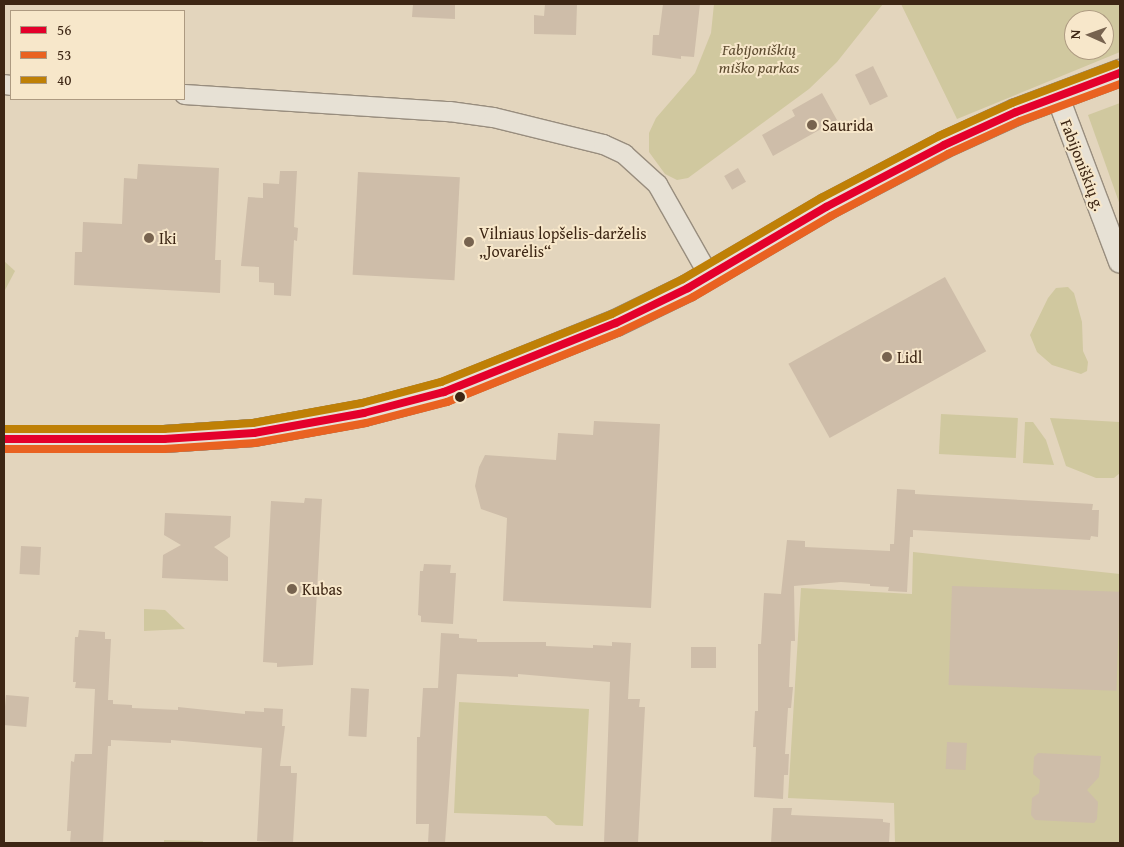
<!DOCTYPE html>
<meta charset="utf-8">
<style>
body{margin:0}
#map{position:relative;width:1124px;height:847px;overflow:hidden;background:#e3d5bd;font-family:"Gentium Book Plus",serif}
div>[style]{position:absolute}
.green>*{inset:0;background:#d0c89f;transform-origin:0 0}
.building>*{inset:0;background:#cebda9;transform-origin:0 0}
.roads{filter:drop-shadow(1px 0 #988d7e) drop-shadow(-1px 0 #988d7e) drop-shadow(0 1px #988d7e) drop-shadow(0 -1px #988d7e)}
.minor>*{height:19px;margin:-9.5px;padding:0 9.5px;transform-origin:9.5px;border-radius:9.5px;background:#e7e1d5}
.tertiary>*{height:22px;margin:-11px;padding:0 11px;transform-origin:11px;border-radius:11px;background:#e7e1d5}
.secondary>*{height:26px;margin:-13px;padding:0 13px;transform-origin:13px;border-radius:13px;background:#e7e1d5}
.bus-1>*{height:8px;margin:-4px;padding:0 4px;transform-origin:4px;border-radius:4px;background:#e4002b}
.bus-2>*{height:8px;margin:-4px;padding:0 4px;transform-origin:4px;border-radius:4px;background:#e96221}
.bus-3>*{height:8px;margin:-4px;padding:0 4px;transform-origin:4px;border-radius:4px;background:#bf8006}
.dots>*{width:14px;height:14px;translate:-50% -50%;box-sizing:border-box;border:2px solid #f7e7ca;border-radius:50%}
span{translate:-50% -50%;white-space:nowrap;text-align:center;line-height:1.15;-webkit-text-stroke:4px #f7e7ca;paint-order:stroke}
.park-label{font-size:16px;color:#5e4c30;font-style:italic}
.poi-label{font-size:16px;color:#3d2614}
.left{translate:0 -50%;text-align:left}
.street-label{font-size:16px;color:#3d2614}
.frame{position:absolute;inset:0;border:5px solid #3d2614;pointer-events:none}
.legend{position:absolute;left:10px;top:10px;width:175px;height:90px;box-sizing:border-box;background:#f7e7ca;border:1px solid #ad9a81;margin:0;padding:6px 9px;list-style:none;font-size:15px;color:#3d2614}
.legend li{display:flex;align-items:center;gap:10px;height:25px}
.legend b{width:25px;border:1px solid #ad9a81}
.north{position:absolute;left:1064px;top:10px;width:50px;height:50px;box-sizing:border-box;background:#f7e7ca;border:1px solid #ad9a81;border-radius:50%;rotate:272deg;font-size:14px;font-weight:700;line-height:20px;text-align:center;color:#3d2614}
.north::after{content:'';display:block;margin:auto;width:18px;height:22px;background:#77634f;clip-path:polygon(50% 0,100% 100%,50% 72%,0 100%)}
</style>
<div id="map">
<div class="green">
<i style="clip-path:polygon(714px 4px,883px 4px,837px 62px,809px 89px,688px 178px,677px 180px,665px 174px,649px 152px,649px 133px,656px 118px,695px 73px,711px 33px)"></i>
<i style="clip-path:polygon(evenodd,901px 4px,1120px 4px,1120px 52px,957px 119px,901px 4px,1074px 20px,1104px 20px,1104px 50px,1074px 50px,1074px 20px)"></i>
<i style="clip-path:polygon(1120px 103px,1120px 205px,1088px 115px)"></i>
<i style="clip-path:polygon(4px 261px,15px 271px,4px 292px)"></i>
<i style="clip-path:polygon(1068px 287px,1074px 293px,1082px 322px,1083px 351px,1088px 362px,1087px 371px,1081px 374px,1052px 365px,1037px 352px,1030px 335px,1048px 298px,1056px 288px)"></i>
<i style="left:941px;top:414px;width:77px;height:40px;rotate:3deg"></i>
<i style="clip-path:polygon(1050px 418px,1119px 422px,1120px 473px,1114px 478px,1096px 478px,1066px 466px)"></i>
<i style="clip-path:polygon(1025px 422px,1033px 422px,1046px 440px,1054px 465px,1023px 463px)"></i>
<i style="clip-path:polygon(913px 552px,1120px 574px,1120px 843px,895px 843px,894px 803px,788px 798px,801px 588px,912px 594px)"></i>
<i style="clip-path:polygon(144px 609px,165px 610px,185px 629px,144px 631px)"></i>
<i style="clip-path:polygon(459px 702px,589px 709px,583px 826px,556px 825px,546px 816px,454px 813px)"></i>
<i style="clip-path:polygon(164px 840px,203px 841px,203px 843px,164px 843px)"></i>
</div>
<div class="building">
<i style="clip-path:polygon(413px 4px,455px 4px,455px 19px,412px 17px)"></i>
<i style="clip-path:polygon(545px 4px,577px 4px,576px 35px,534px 34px,534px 15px,544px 16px)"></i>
<i style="clip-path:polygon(663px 4px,700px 4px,694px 57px,681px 56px,681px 59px,652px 55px,653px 35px,659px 35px)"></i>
<i style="left:873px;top:66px;width:34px;height:20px;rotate:64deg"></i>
<i style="clip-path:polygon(822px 93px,837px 120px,773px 156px,762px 135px,795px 116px,792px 110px)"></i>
<i style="clip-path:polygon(138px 164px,219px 168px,215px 260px,221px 260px,220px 293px,74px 285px,75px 252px,82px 252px,83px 222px,122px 224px,124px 178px,137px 179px)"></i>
<i style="left:738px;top:168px;width:16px;height:16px;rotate:60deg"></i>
<i style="clip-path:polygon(280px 171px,297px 171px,294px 227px,298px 228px,297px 241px,294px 240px,291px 296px,274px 295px,274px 283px,259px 282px,259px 267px,241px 266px,248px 197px,263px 198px,263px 183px,279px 184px)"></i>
<i style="left:358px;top:172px;width:102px;height:103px;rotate:3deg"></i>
<i style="left:945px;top:277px;width:85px;height:179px;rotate:61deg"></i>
<i style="clip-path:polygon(594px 421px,660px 424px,651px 608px,503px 601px,507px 518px,481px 509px,475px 486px,479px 467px,485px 455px,556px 460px,558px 433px,593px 435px)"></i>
<i style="clip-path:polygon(897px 489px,915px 490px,915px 494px,1093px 504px,1092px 510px,1099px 510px,1098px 537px,1091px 536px,1090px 540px,913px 530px,913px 537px,910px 537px,907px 592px,888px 591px,889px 587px,870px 586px,870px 584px,841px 582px,794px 586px,795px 641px,791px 641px,789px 687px,793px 687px,791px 708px,788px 708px,785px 754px,789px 754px,788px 775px,784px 775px,783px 799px,754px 797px,756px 747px,753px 747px,755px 711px,758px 711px,758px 644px,761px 644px,764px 593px,781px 594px,787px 540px,805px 541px,805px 547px,890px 551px,890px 544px,894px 544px)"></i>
<i style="clip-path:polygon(305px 498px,322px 499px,313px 665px,277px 667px,277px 663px,263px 662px,271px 501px,304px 503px)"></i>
<i style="clip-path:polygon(165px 513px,231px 516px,230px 537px,214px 547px,228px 557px,228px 581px,162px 578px,163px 555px,181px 545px,164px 535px)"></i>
<i style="left:21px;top:546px;width:20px;height:28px;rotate:3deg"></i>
<i style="clip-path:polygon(424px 564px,451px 565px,450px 573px,456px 573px,453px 624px,421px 622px,421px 616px,418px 615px,420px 571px,423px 571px)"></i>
<i style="left:952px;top:586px;width:168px;height:99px;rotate:2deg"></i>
<i style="clip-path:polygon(79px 630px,105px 632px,105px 639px,111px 639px,108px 700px,113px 700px,113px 704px,132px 705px,132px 708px,178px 710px,178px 707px,245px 714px,245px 711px,264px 712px,264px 708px,283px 709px,282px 726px,285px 726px,280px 766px,291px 766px,291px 773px,297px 773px,293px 843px,257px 841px,262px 748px,171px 740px,171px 743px,111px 740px,111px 746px,108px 746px,103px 843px,70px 843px,71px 831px,67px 831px,71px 761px,74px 762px,75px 754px,92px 754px,95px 689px,75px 688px,76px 682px,73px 682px,75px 637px,78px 637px)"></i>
<i style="clip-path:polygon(441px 633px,459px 634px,459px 638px,477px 639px,477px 642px,546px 642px,546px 646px,593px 648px,593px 645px,612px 646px,612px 642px,631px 643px,628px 699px,640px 699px,639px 707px,645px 707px,638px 843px,604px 843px,610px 682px,518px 674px,518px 677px,457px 674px,445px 843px,428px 843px,429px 824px,416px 824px,417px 737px,420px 737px,423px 688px,438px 688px)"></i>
<i style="left:691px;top:647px;width:25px;height:21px"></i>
<i style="left:351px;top:688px;width:18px;height:48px;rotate:3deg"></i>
<i style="left:6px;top:695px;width:23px;height:30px;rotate:5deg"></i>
<i style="left:947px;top:742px;width:20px;height:27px;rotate:3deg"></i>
<i style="clip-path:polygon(1038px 753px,1101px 756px,1099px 777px,1087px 790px,1098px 802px,1097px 819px,1094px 823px,1035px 820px,1031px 815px,1032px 798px,1039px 793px,1040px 780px,1033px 774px,1034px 757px)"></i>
<i style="clip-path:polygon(773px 808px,792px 808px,791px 815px,883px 819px,883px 822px,890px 823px,889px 843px,771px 843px)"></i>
</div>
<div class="roads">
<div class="minor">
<i style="left:4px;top:84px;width:7px;rotate:8deg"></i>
<i style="left:184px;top:94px;width:266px;rotate:3.7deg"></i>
<i style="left:449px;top:111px;width:44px;rotate:7.8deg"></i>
<i style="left:493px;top:117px;width:113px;rotate:13.8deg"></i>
<i style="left:603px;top:144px;width:23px;rotate:25deg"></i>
<i style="left:624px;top:154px;width:45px;rotate:42.3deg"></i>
<i style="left:657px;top:184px;width:106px;rotate:60.5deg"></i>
</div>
<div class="tertiary">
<i style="left:1057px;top:95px;width:178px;rotate:69.3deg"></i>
</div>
<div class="secondary">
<i style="left:4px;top:439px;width:160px"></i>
<i style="left:164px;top:439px;width:90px;rotate:-3.8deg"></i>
<i style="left:254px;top:433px;width:112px;rotate:-10.3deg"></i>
<i style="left:364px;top:413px;width:83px;rotate:-14.7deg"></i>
<i style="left:444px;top:392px;width:185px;rotate:-21.9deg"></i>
<i style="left:616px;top:323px;width:80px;rotate:-25.9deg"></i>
<i style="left:688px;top:288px;width:160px;rotate:-30.4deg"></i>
<i style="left:826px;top:207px;width:133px;rotate:-27.7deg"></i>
<i style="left:944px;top:145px;width:79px;rotate:-24.6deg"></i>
<i style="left:1016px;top:112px;width:111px;rotate:-20.6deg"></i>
</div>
</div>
<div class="bus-1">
<i style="left:4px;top:439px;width:160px"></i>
<i style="left:164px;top:439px;width:90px;rotate:-3.8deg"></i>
<i style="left:254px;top:433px;width:112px;rotate:-10.3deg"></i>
<i style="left:364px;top:413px;width:83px;rotate:-14.7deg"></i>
<i style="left:444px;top:392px;width:185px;rotate:-21.9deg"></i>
<i style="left:616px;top:323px;width:80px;rotate:-25.9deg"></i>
<i style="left:688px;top:288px;width:160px;rotate:-30.4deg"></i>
<i style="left:826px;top:207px;width:133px;rotate:-27.7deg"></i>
<i style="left:944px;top:145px;width:79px;rotate:-24.6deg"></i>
<i style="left:1016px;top:112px;width:111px;rotate:-20.6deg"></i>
</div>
<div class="bus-2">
<i style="left:4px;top:449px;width:160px"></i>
<i style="left:164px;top:449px;width:91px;rotate:-3.8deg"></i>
<i style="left:255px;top:443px;width:113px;rotate:-10.2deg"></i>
<i style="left:366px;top:423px;width:84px;rotate:-14.5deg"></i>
<i style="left:447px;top:402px;width:187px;rotate:-22deg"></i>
<i style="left:620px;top:332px;width:81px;rotate:-25.6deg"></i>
<i style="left:693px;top:297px;width:160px;rotate:-30.4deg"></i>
<i style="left:831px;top:216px;width:132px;rotate:-27.9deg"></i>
<i style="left:948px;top:154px;width:79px;rotate:-24.6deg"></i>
<i style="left:1020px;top:121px;width:107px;rotate:-20.3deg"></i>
</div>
<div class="bus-3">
<i style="left:4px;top:429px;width:160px"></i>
<i style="left:164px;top:429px;width:89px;rotate:-3.9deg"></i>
<i style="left:253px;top:423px;width:111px;rotate:-10.4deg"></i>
<i style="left:362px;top:403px;width:82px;rotate:-14.9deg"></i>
<i style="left:441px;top:382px;width:184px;rotate:-21.7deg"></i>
<i style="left:612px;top:314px;width:79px;rotate:-26.2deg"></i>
<i style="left:683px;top:279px;width:160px;rotate:-30.4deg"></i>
<i style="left:821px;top:198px;width:133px;rotate:-27.7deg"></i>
<i style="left:939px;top:136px;width:80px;rotate:-24.3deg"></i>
<i style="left:1012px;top:103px;width:111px;rotate:-20.6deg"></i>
</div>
<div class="dots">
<i style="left:812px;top:125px;background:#77634f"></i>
<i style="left:149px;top:238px;background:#77634f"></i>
<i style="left:469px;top:242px;background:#77634f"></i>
<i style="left:887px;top:357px;background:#77634f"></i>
<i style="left:460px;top:397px;background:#3d2614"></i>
<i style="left:292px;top:589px;background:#77634f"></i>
</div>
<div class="park-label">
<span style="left:759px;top:58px">Fabijoniškių<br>miško parkas</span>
</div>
<div class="poi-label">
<span class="left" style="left:822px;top:125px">Saurida</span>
<span class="left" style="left:479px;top:242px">Vilniaus lopšelis-darželis<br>„Jovarėlis“</span>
<span class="left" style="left:159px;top:238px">Iki</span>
<span class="left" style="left:897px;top:357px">Lidl</span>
<span class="left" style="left:302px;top:589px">Kubas</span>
</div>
<div class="street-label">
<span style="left:1083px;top:165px;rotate:69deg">Fabijoniškių g.</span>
</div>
<div class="frame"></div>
<ul class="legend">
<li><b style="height:6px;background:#e4002b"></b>56</li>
<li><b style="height:6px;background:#e96221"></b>53</li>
<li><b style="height:6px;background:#bf8006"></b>40</li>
</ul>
<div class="north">N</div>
</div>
